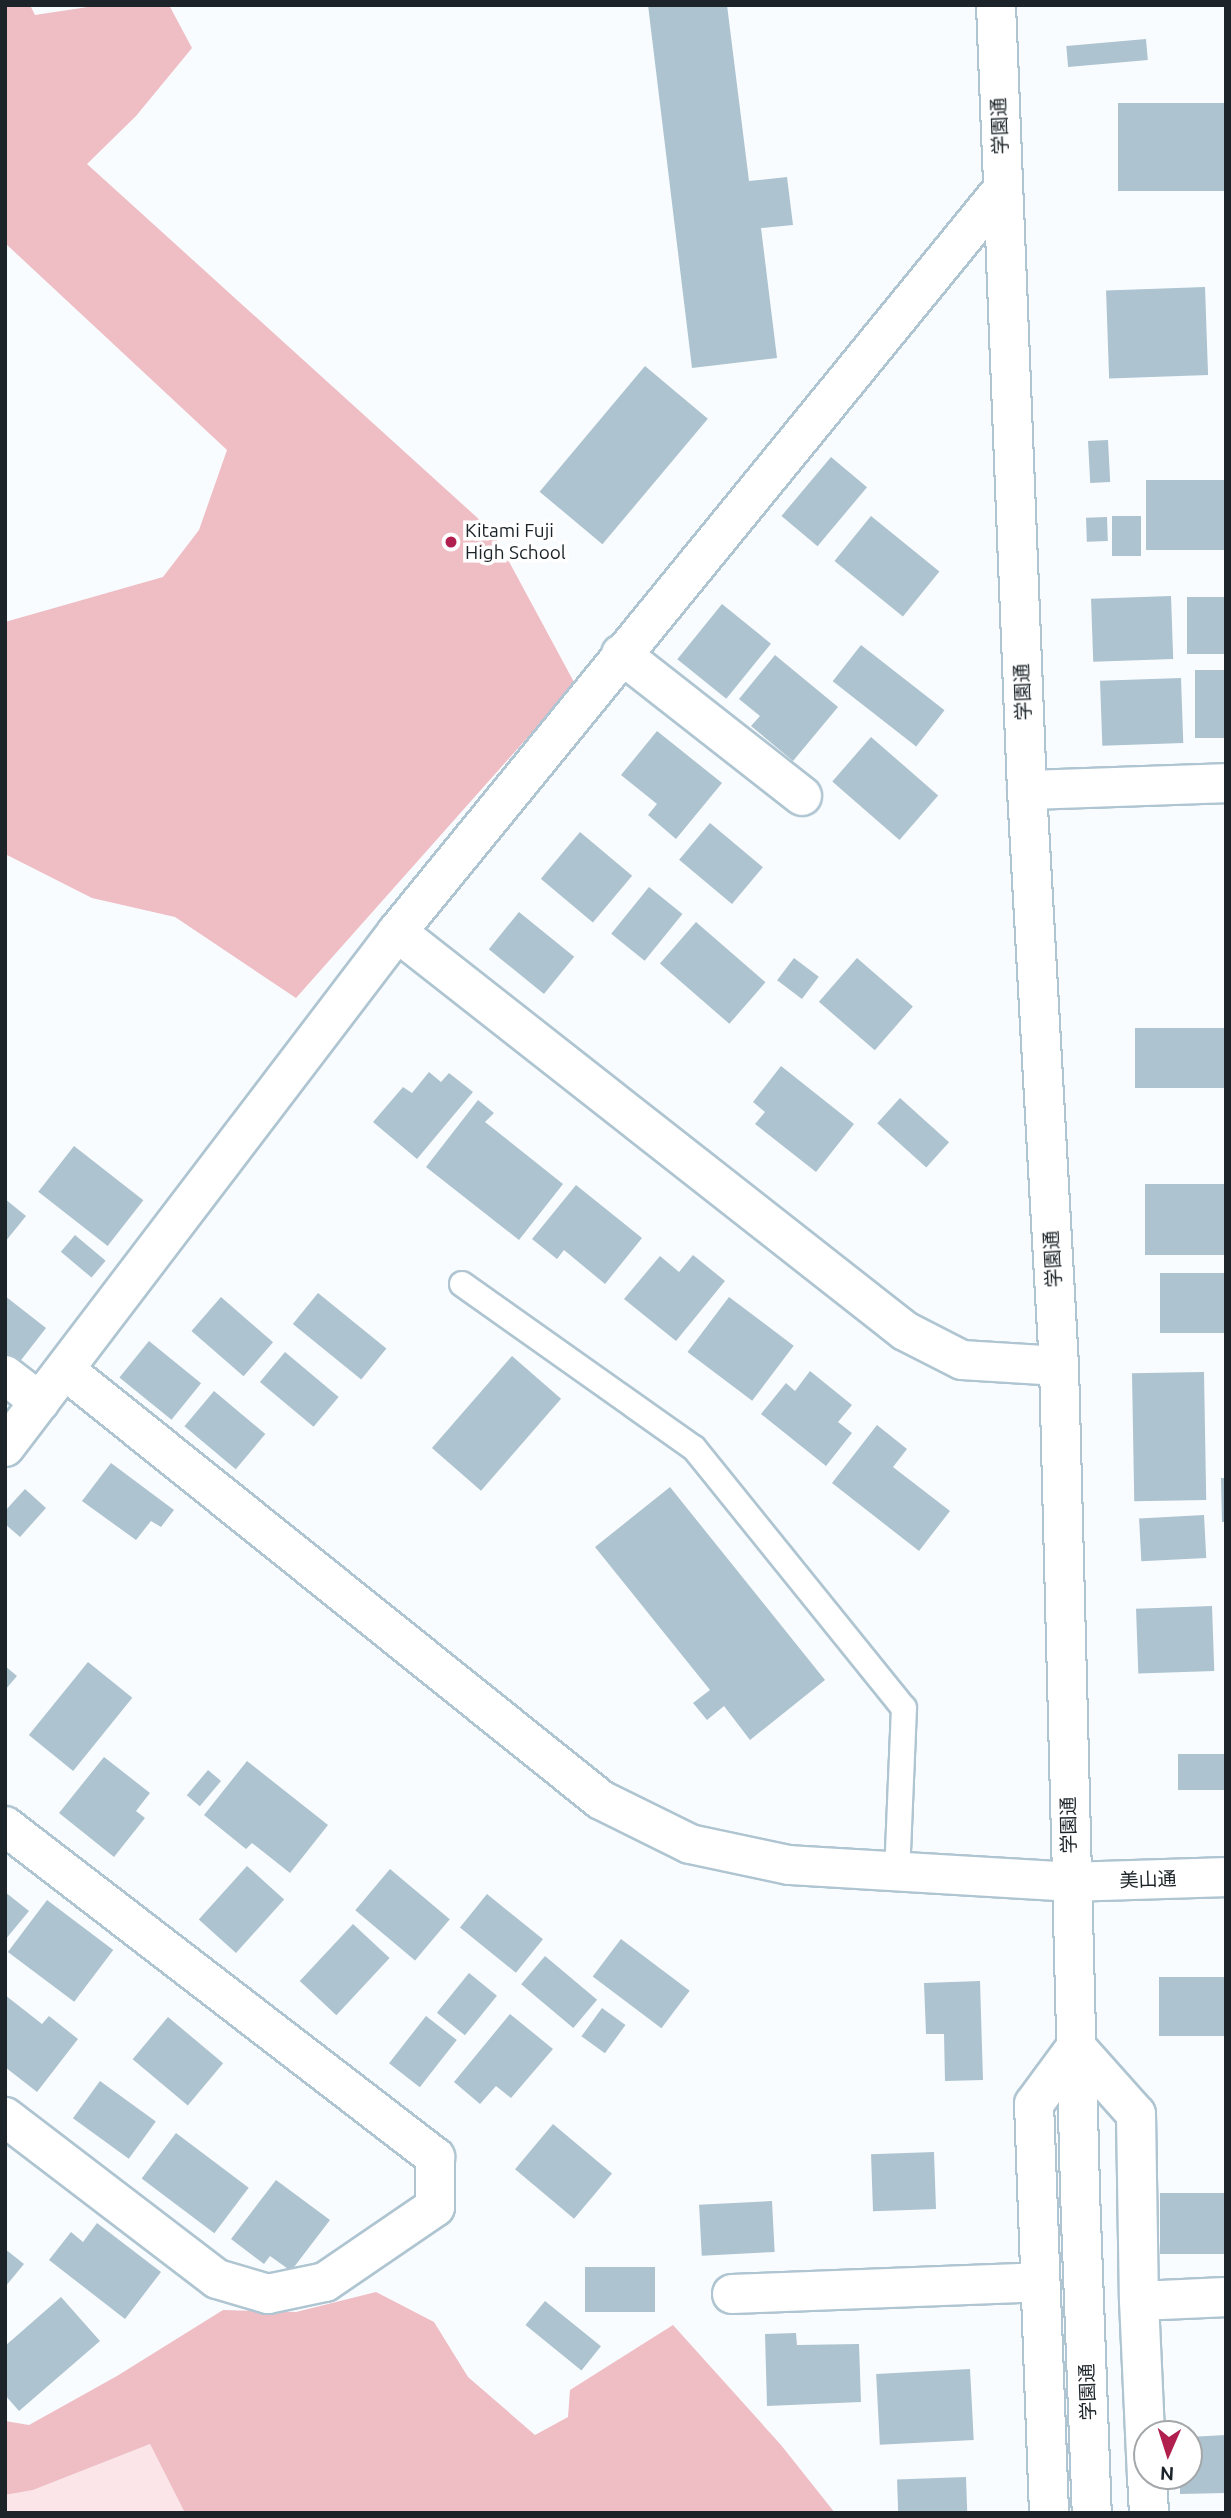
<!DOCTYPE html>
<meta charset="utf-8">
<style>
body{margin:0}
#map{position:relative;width:1231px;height:2518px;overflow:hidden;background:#f8fcff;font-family:Ubuntu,"Noto Sans JP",sans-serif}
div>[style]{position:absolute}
.green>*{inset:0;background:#fce5e8}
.forest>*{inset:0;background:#efbdc4}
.building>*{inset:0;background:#adc3cf;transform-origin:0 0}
.roads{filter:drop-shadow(2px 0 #afc5d1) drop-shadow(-2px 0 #afc5d1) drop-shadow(0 2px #afc5d1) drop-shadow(0 -2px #afc5d1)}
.lane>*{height:24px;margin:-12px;padding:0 12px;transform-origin:12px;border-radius:12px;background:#fff}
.street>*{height:38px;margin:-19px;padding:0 19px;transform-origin:19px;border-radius:19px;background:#fff}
.secondary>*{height:38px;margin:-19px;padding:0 19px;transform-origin:19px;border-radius:19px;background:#fff}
.dots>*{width:19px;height:19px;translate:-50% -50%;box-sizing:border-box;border:4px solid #fff;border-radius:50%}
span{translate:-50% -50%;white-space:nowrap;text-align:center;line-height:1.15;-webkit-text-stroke:7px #fff;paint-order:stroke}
.street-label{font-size:19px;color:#1c2429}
.poi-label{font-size:19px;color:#1c2429}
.left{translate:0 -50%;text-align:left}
.frame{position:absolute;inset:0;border:7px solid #1c2429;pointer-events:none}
.north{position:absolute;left:1133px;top:2420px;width:70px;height:70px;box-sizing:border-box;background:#fff;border:2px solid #a4a7a9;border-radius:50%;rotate:183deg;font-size:19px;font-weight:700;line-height:28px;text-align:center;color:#1c2429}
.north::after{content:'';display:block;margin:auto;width:24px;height:32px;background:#b01f4e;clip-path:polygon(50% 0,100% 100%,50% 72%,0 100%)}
</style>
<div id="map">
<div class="green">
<i style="clip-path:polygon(150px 2444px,185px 2513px,5px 2513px,5px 2495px,33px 2490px)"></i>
</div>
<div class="forest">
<i style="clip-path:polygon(5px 5px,30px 5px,35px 15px,101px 5px,169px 5px,192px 48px,136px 116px,87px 164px,493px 532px,575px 684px,296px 998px,175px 917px,92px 898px,5px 854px,5px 622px,163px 577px,199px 530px,227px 450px,5px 243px)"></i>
<i style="clip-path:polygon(376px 2292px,434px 2322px,468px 2377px,535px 2435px,568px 2417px,570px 2390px,673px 2325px,781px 2445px,835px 2513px,185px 2513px,150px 2444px,33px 2490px,5px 2495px,5px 2421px,29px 2425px,117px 2376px,223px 2310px,296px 2312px)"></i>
</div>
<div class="building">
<i style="clip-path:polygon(648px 5px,727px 5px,749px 181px,787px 177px,793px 225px,761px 228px,777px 358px,692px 368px)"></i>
<i style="left:1146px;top:39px;width:21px;height:80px;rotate:85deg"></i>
<i style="left:1226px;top:103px;width:88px;height:108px;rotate:90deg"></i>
<i style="left:1205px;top:287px;width:88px;height:99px;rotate:88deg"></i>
<i style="left:645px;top:366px;width:82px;height:164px;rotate:40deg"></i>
<i style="left:1108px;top:440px;width:42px;height:20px;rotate:87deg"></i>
<i style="left:831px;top:457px;width:47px;height:77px;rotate:40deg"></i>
<i style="left:1226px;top:480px;width:70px;height:80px;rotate:90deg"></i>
<i style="left:871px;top:516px;width:88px;height:58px;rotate:39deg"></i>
<i style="left:1112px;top:516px;width:29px;height:40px"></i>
<i style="left:1107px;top:517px;width:24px;height:21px;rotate:88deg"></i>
<i style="left:1171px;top:596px;width:63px;height:80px;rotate:88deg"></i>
<i style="left:1226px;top:597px;width:57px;height:39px;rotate:90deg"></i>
<i style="left:722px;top:604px;width:63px;height:71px;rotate:39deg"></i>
<i style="left:861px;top:645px;width:106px;height:46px;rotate:38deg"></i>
<i style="clip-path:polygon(775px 655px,838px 707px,793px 761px,751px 726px,760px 716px,739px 699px)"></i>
<i style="left:1226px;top:670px;width:68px;height:31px;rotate:90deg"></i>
<i style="left:1181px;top:678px;width:65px;height:81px;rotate:88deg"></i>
<i style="clip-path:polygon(657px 731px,722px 783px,676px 839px,648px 815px,657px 804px,621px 775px)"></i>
<i style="left:871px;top:737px;width:89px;height:59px;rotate:41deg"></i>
<i style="left:710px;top:823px;width:69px;height:48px;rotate:40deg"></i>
<i style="left:580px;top:832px;width:68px;height:61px;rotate:40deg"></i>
<i style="left:649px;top:887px;width:43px;height:60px;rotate:39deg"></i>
<i style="left:519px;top:912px;width:71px;height:48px;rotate:39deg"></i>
<i style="left:696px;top:922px;width:92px;height:55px;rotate:41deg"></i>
<i style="left:794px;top:958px;width:31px;height:28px;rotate:37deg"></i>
<i style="left:857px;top:958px;width:74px;height:58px;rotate:41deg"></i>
<i style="left:1226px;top:1028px;width:60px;height:91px;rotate:90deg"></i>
<i style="clip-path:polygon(781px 1066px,854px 1124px,816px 1172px,755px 1124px,765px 1112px,753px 1102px)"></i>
<i style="clip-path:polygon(429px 1072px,441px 1082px,449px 1073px,473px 1092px,417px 1159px,373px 1122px,403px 1087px,412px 1093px)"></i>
<i style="left:900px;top:1098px;width:66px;height:34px;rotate:42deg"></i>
<i style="clip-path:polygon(478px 1100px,494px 1113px,485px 1122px,563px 1184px,519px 1240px,426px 1167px)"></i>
<i style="left:74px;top:1146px;width:88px;height:58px;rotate:38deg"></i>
<i style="left:1226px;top:1184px;width:71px;height:81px;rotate:90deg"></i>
<i style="clip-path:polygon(576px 1185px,642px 1238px,605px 1284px,564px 1250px,557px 1259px,532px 1239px)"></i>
<i style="clip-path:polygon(5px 1199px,26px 1216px,5px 1242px)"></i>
<i style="left:75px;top:1235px;width:40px;height:22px;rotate:40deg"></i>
<i style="clip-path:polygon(693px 1255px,725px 1281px,676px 1341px,624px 1299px,660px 1256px,679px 1272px)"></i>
<i style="left:1226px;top:1273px;width:60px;height:66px;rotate:90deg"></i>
<i style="left:318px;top:1293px;width:88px;height:40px;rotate:39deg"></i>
<i style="clip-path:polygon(5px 1296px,46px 1328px,18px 1364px,5px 1354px)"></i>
<i style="left:221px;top:1297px;width:69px;height:45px;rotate:41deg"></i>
<i style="left:729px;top:1297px;width:81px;height:69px;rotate:37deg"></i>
<i style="left:149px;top:1341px;width:67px;height:47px;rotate:39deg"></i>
<i style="left:285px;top:1352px;width:70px;height:39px;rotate:40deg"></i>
<i style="left:512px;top:1356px;width:65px;height:122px;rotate:41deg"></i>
<i style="clip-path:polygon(810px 1371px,852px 1405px,838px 1422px,852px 1433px,826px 1466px,761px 1414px,786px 1383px,795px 1391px)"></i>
<i style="left:1204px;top:1372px;width:128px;height:72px;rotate:89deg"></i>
<i style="left:214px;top:1391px;width:67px;height:46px;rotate:40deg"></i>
<i style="clip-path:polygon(877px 1425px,907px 1449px,893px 1467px,950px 1511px,919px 1551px,832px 1483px)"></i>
<i style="clip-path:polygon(111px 1463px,174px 1510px,161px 1527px,151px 1521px,136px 1540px,82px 1501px)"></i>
<i style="clip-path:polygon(1221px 1478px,1226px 1478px,1226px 1522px,1222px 1522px)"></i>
<i style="clip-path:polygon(670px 1487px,825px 1680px,750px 1740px,724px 1706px,707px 1720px,693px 1703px,710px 1690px,595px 1547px)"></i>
<i style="clip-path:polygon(25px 1489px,46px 1508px,20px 1537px,5px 1524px,5px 1511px)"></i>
<i style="left:1204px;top:1515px;width:43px;height:65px;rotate:87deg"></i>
<i style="left:1212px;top:1606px;width:65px;height:76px;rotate:88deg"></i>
<i style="left:88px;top:1662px;width:57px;height:94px;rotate:39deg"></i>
<i style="clip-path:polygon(5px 1666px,17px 1676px,5px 1690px)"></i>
<i style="left:1226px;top:1754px;width:36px;height:48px;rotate:90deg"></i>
<i style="clip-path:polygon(104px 1757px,150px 1793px,136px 1811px,145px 1818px,114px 1857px,59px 1813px)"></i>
<i style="clip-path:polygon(247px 1761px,328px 1825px,290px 1873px,252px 1843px,246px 1849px,204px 1815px)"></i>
<i style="left:208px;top:1770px;width:17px;height:33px;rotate:40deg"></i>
<i style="left:247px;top:1866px;width:50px;height:72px;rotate:42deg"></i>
<i style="left:390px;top:1869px;width:78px;height:54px;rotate:40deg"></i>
<i style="clip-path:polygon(5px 1892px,29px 1911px,5px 1940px)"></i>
<i style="left:487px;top:1894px;width:72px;height:43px;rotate:39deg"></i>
<i style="left:47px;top:1900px;width:83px;height:65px;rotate:37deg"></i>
<i style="left:353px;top:1924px;width:50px;height:78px;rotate:43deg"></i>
<i style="left:621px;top:1939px;width:86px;height:47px;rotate:37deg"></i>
<i style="left:545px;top:1956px;width:68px;height:37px;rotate:40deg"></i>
<i style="left:469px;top:1973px;width:36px;height:51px;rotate:39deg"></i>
<i style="left:1226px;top:1977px;width:59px;height:67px;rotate:90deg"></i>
<i style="clip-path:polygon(980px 1981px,983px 2080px,945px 2081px,944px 2034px,926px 2034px,924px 1983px)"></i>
<i style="clip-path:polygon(5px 1995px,42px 2024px,49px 2016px,78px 2039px,37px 2092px,5px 2067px)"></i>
<i style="left:602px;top:2008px;width:29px;height:35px;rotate:36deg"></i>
<i style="clip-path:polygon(510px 2014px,553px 2049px,511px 2098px,496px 2086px,480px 2104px,454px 2082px)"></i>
<i style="left:426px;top:2016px;width:39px;height:60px;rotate:38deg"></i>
<i style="left:168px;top:2017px;width:72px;height:55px;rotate:40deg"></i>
<i style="left:100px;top:2081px;width:69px;height:46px;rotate:36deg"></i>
<i style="left:553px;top:2124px;width:77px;height:59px;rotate:40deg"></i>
<i style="left:176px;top:2133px;width:91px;height:57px;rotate:37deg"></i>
<i style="left:934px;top:2152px;width:57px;height:63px;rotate:88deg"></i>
<i style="clip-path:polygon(276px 2180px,330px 2220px,291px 2271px,270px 2256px,264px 2264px,231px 2239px)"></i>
<i style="left:1226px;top:2193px;width:61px;height:66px;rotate:90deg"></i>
<i style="left:772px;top:2201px;width:51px;height:73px;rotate:87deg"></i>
<i style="clip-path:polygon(97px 2223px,161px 2272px,125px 2319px,49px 2260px,71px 2232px,83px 2242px)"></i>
<i style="clip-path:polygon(5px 2249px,24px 2264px,5px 2287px)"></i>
<i style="left:585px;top:2267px;width:70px;height:45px"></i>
<i style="clip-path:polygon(61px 2297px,100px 2341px,19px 2411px,5px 2395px,5px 2346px)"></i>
<i style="left:545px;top:2301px;width:72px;height:31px;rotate:39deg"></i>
<i style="clip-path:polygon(796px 2333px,797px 2345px,859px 2344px,861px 2402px,767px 2406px,765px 2334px)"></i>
<i style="left:970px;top:2369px;width:71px;height:94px;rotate:87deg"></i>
<i style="clip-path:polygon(1226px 2435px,1226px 2493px,1180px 2494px,1180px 2476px,1189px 2476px,1189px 2437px)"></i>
<i style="left:966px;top:2477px;width:36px;height:69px;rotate:88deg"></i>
</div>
<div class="roads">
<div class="lane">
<i style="left:462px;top:1284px;width:284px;rotate:35.3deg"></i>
<i style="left:694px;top:1448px;width:334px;rotate:51.1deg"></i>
<i style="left:904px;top:1708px;width:164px;rotate:92.4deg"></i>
</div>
<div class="street">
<i style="left:621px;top:654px;width:230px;rotate:38.1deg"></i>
<i style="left:1027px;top:790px;width:199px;rotate:-2deg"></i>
<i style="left:397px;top:932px;width:646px;rotate:38.15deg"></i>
<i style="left:905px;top:1331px;width:64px;rotate:27deg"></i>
<i style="left:962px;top:1360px;width:97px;rotate:3.5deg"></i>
<i style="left:65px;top:1370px;width:687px;rotate:38.74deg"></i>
<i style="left:601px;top:1800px;width:99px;rotate:26.3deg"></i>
<i style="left:690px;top:1844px;width:101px;rotate:12deg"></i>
<i style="left:789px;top:1865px;width:283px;rotate:3.4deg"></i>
<i style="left:5px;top:1375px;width:44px;rotate:37.6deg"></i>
<i style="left:5px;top:1447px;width:647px;rotate:-52.72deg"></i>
<i style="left:397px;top:932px;width:957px;rotate:-50.81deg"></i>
<i style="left:5px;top:1826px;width:543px;rotate:37.59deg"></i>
<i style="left:435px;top:2157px;width:50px;rotate:90deg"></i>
<i style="left:435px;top:2207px;width:133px;rotate:145.7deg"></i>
<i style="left:325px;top:2282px;width:58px;rotate:168.1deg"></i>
<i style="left:268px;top:2294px;width:53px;rotate:-163.6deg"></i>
<i style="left:217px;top:2279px;width:267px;rotate:-142.6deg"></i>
<i style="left:732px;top:2294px;width:308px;rotate:-2.2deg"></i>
<i style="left:1139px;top:2301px;width:87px;rotate:-2.6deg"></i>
<i style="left:1147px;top:2476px;width:37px;rotate:87deg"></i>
<i style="left:1049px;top:2513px;width:409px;rotate:-92.1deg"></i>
<i style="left:1034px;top:2104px;width:71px;rotate:-53.6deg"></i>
<i style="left:1076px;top:2047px;width:90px;rotate:48.2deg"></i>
<i style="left:1136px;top:2114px;width:187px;rotate:89.1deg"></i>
<i style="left:1139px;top:2301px;width:175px;rotate:87.4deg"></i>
</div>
<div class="secondary">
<i style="left:996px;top:5px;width:786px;rotate:87.74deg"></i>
<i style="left:1027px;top:790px;width:577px;rotate:86.82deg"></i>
<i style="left:1059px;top:1366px;width:826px;rotate:88.54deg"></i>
<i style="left:1080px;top:2192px;width:321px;rotate:87.9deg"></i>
<i style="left:1071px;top:1882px;width:155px;rotate:-1.8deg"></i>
</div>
</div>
<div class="dots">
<i style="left:451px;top:542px;background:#b01f4e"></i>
</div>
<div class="street-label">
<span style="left:1000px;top:126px;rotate:-92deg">学園通</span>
<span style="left:1023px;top:692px;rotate:-92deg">学園通</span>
<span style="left:1053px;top:1259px;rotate:-93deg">学園通</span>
<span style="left:1069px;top:1825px;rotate:-91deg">学園通</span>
<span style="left:1148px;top:1880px;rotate:-2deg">美山通</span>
<span style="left:1088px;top:2392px;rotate:-92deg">学園通</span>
</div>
<div class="poi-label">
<span class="left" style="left:465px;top:542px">Kitami Fuji<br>High School</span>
</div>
<div class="frame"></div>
<div class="north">N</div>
</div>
